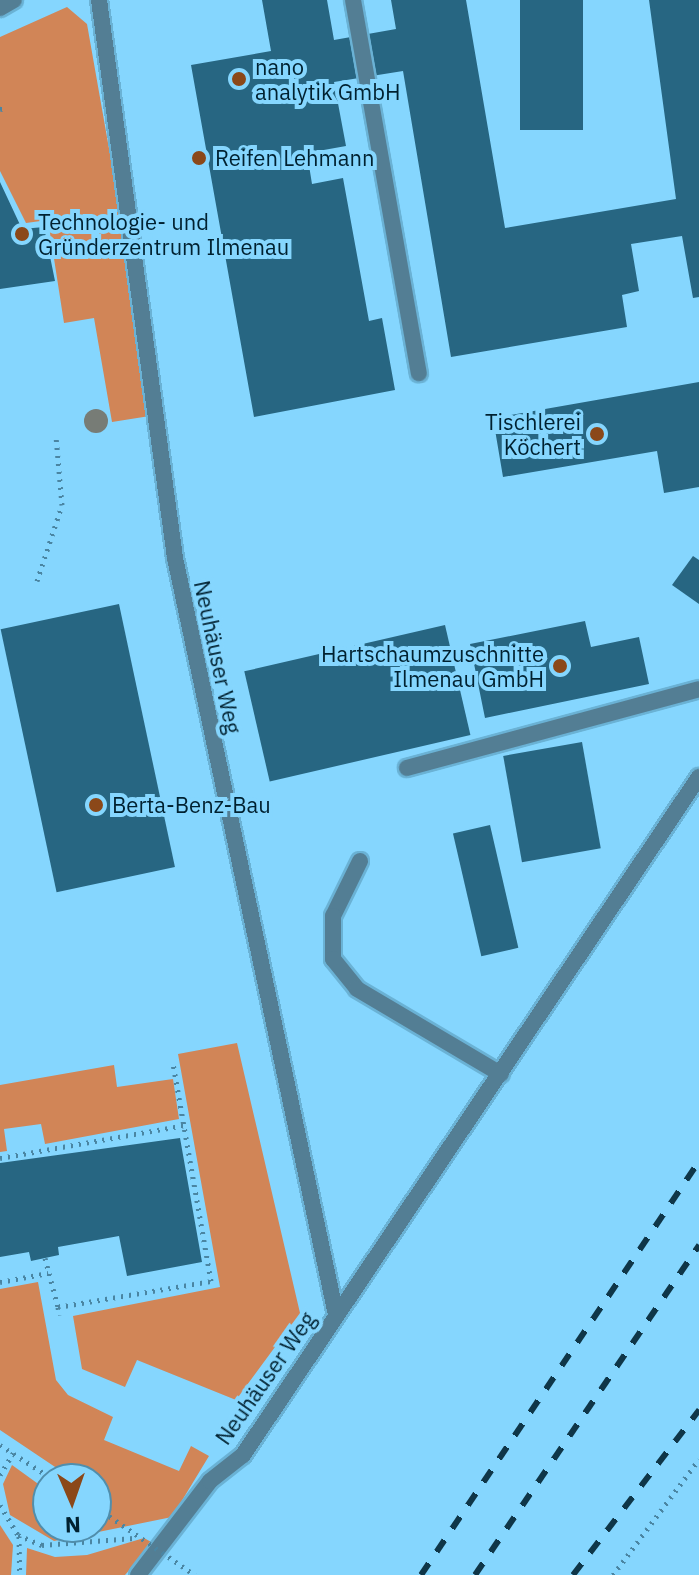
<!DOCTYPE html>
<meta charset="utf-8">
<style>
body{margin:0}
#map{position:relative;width:699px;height:1575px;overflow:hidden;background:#85d6fe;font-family:"IBM Plex Sans",sans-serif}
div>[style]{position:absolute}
.green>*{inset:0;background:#d18557}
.building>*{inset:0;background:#276682;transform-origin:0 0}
.path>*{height:5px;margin-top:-2.5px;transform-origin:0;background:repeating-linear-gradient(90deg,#4a85a2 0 2px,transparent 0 8px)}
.roads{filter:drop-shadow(2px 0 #6ab2d5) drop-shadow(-2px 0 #6ab2d5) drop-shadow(0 2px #6ab2d5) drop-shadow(0 -2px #6ab2d5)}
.lane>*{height:16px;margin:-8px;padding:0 8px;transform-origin:8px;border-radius:8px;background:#537e94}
.street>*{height:16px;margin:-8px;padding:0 8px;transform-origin:8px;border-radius:8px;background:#537e94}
.rail>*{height:6px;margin-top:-3px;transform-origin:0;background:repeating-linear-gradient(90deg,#0f3648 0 14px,transparent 0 28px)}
.path-bridge>*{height:5px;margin-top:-2.5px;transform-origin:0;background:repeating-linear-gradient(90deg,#4a85a2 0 2px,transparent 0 8px)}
.trees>*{width:24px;height:24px;margin:-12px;border-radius:50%;background:#777c76}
.dots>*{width:22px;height:22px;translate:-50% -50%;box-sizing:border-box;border:4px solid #85d6fe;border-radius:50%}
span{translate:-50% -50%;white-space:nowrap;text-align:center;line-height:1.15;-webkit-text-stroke:8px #85d6fe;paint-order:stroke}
.poi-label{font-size:22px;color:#002130}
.left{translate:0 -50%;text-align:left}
.right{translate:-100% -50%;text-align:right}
.street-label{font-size:22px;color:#002130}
.north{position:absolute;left:32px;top:1463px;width:80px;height:80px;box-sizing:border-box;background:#85d6fe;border:2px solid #508eac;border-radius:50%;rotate:178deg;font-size:22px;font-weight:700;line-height:32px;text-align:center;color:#002130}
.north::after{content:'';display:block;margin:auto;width:28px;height:36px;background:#8b4819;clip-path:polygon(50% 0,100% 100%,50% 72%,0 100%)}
</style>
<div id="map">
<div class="green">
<i style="clip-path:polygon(67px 7px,87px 24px,156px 415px,112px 422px,94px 318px,64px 323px,48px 220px,26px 223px,0 171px,0 37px)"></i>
<i style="clip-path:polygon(237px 1043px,300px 1313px,236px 1400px,137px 1360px,125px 1387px,82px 1369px,73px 1316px,220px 1287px,178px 1054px)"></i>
<i style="clip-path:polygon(114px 1065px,117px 1087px,173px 1079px,179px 1119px,45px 1144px,41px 1124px,4px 1129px,7px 1151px,0 1152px,0 1085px)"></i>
<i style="clip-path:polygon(38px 1282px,56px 1380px,68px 1395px,113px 1417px,104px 1440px,179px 1471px,191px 1446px,209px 1456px,172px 1517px,54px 1541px,10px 1515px,3px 1484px,12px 1465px,48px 1491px,48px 1527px,96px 1527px,96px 1479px,73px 1479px,0 1430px,0 1289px)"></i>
<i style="clip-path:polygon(0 1525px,13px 1545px,11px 1575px,0 1575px)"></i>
<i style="clip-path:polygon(144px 1538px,153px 1543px,125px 1575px,26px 1575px,27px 1548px,55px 1557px,87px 1555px)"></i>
</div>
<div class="building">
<i style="clip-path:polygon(262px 0,327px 0,334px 40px,396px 29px,391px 0,466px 0,505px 228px,676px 199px,649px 0,699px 0,699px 297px,693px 298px,682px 236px,631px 244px,639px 291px,622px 295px,627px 327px,451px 357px,403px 71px,334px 82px,346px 146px,307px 153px,312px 184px,343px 178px,369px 321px,382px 318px,395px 390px,254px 417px,191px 65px,271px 51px)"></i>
<i style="left:520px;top:0;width:63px;height:130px"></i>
<i style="clip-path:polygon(0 182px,22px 229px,44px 227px,55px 281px,0 289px)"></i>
<i style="clip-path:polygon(699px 382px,699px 487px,664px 493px,657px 451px,503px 477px,493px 418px)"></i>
<i style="clip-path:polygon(693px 556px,699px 560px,699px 604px,672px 585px)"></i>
<i style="left:119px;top:604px;width:269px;height:121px;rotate:78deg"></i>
<i style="clip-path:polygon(585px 621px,591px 647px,639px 637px,649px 684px,485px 718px,470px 644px)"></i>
<i style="left:445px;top:625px;width:113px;height:206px;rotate:77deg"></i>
<i style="left:582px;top:742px;width:108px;height:80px;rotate:80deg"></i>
<i style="left:490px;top:825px;width:126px;height:38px;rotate:77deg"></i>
<i style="clip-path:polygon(180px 1138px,202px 1262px,127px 1276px,119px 1236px,58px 1247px,59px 1255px,31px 1261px,29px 1252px,0 1257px,0 1163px)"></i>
</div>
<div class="path">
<i style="left:0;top:109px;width:4px;rotate:-14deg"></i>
<i style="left:37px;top:581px;width:80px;rotate:-71.8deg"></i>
<i style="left:62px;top:505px;width:68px;rotate:-95deg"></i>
<i style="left:0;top:1158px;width:189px;rotate:-10.1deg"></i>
<i style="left:45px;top:1258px;width:51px;rotate:75.1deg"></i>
<i style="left:58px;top:1307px;width:155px;rotate:-9.6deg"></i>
<i style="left:211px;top:1281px;width:220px;rotate:-99.9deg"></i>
<i style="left:0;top:1282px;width:49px;rotate:-10.6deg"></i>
<i style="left:58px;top:1307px;width:8px;rotate:83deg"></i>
<i style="left:0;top:1445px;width:63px;rotate:32.7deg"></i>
<i style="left:0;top:1475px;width:26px;rotate:-59deg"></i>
<i style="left:0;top:1505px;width:35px;rotate:59deg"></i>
<i style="left:18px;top:1535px;width:26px;rotate:23deg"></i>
<i style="left:42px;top:1545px;width:92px;rotate:-4.4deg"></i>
<i style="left:19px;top:1536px;width:39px;rotate:89deg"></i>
<i style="left:613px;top:1575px;width:144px;rotate:-53.4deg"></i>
</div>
<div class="roads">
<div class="lane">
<i style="left:353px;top:0;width:379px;rotate:80deg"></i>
<i style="left:407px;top:768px;width:302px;rotate:-15.1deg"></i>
<i style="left:360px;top:861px;width:61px;rotate:116.1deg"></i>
<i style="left:333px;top:916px;width:43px;rotate:90deg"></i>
<i style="left:333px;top:959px;width:38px;rotate:51deg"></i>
<i style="left:357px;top:989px;width:167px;rotate:30.6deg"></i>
<i style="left:138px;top:1575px;width:118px;rotate:-52.5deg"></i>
<i style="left:210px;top:1481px;width:42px;rotate:-38.2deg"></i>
</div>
<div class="street">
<i style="left:99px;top:0;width:563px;rotate:82.24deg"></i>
<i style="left:175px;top:558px;width:774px;rotate:77.99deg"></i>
<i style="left:0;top:8px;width:16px;rotate:-30deg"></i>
<i style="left:243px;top:1455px;width:817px;rotate:-56.08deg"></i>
</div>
</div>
<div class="rail">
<i style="left:421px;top:1575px;width:498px;rotate:-56.1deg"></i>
<i style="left:475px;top:1575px;width:399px;rotate:-55.8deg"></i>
<i style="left:573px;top:1575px;width:208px;rotate:-52.6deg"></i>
</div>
<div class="path-bridge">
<i style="left:96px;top:1507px;width:120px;rotate:34.5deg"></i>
</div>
<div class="trees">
<i style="left:96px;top:421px"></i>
</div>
<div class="dots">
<i style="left:239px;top:79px;background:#8b4819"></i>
<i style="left:199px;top:158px;background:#8b4819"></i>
<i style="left:22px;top:234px;background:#8b4819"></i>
<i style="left:597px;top:434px;background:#8b4819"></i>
<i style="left:560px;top:666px;background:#8b4819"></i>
<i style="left:96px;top:805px;background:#8b4819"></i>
</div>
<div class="poi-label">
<span class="left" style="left:255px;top:79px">nano<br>analytik GmbH</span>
<span class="left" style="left:215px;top:158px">Reifen Lehmann</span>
<span class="left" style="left:38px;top:234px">Technologie- und<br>Gründerzentrum Ilmenau</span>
<span class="right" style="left:581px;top:434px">Tischlerei<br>Köchert</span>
<span class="right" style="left:544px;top:666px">Hartschaumzuschnitte<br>Ilmenau GmbH</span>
<span class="left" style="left:112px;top:805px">Berta-Benz-Bau</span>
</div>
<div class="street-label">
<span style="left:218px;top:657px;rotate:78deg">Neuhäuser Weg</span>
<span style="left:265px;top:1378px;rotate:-55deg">Neuhäuser Weg</span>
</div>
<div class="north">N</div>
</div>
